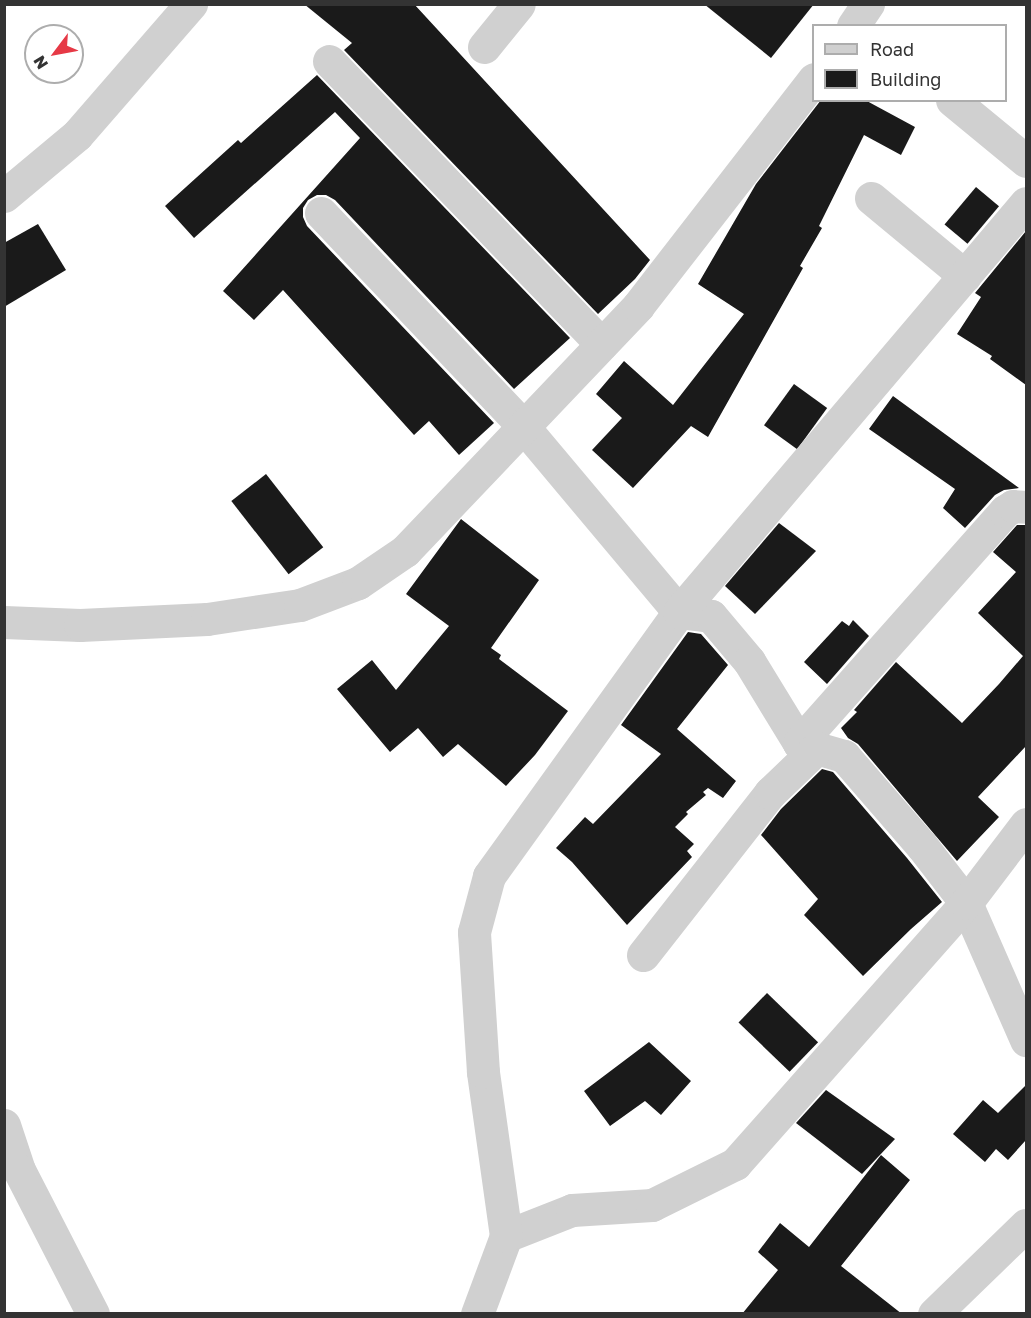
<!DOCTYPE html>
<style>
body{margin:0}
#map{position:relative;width:1031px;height:1318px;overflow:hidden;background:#fff;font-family:"Golos Text",sans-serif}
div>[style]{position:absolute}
.building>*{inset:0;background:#1a1a1a;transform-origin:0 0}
.minor>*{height:33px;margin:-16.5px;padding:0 16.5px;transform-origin:16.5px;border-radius:16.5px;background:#d0d0d0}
span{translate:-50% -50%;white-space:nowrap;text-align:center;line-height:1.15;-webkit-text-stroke:6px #fff;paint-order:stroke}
.frame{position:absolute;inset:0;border:6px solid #333;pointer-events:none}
.legend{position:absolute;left:812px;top:24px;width:195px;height:78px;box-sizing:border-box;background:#fff;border:2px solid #adadad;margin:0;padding:8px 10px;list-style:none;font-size:18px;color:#333}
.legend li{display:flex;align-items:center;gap:12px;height:30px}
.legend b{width:30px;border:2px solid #adadad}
.north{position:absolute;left:24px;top:24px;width:60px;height:60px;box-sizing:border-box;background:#fff;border:2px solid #adadad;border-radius:50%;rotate:238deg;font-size:16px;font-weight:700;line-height:24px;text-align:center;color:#333}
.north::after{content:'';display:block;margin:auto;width:21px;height:27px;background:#e63946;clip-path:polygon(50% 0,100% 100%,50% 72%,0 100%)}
</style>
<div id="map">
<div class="building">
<i style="clip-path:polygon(304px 4px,414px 4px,650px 260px,635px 279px,598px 314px,344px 50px,352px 43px)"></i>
<i style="clip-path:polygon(704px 4px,814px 4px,771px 58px)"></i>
<i style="clip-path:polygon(317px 75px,570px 338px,514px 389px,335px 200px,326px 195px,317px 195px,308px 200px,303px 208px,303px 217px,307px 226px,494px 423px,459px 455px,429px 421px,414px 435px,283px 290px,254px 320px,223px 291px,360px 138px,335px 112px,194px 238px,165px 206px,238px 140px,241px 143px)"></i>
<i style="clip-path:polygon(821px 100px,865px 100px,915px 127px,901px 155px,864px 135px,819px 226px,822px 228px,800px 266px,803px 268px,708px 437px,691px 426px,633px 488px,592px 450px,622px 418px,596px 394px,624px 361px,673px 405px,744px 314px,698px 284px,756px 184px)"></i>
<i style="left:976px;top:187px;width:30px;height:49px;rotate:40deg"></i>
<i style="clip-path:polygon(38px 224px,66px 270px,4px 307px,4px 243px)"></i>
<i style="clip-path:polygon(1026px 231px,1026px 385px,990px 359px,992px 356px,957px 334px,981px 297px,975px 293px)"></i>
<i style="left:794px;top:384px;width:41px;height:51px;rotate:36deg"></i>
<i style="clip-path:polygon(893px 396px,971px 453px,1019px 488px,1004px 490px,995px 495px,965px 528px,943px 508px,955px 489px,869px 429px)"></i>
<i style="left:266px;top:474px;width:93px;height:44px;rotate:52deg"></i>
<i style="clip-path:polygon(461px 519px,539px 580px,491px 648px,501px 655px,499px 659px,568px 711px,535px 755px,506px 786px,458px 744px,443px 757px,418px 728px,390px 752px,337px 689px,372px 660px,396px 690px,449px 626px,406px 594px)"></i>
<i style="clip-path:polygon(779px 523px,816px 551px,755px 614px,725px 586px)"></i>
<i style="clip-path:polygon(1017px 525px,1026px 525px,1026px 746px,978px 797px,999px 817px,957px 861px,858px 744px,848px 738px,841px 728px,857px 712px,854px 710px,896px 662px,962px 723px,999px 684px,1023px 656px,978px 613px,1016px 572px,993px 552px)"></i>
<i style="clip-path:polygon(853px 620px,869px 636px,827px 684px,804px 662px,842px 621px,849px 626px)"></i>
<i style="clip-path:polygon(688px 632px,701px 634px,728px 665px,677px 729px,736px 781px,723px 798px,708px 788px,703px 792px,706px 795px,686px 812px,688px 814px,675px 827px,694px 844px,687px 851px,692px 857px,627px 925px,572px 862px,556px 848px,585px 817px,593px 824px,661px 754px,621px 725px)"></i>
<i style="clip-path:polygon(822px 769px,833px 772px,907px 858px,942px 902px,911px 929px,863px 976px,804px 915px,818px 899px,761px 835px,781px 809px)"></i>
<i style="left:767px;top:993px;width:71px;height:41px;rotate:44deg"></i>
<i style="clip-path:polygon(649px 1042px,691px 1081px,661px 1115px,645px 1101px,610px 1126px,584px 1091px)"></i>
<i style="clip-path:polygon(1026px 1085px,1026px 1140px,1008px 1160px,996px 1149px,985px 1162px,953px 1134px,983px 1100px,998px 1113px)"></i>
<i style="clip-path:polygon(826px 1090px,895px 1139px,862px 1174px,796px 1123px)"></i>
<i style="clip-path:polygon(881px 1155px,910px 1180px,841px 1266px,902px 1314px,742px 1314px,778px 1270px,758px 1252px,780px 1223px,809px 1247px)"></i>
</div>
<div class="minor">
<i style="left:853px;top:26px;width:27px;rotate:-56deg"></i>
<i style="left:484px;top:47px;width:55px;rotate:-50.9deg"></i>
<i style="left:329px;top:61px;width:393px;rotate:46.1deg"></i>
<i style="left:952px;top:100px;width:96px;rotate:39.5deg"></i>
<i style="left:4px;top:196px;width:95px;rotate:-39.9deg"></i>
<i style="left:77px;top:135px;width:174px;rotate:-49deg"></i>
<i style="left:871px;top:198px;width:122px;rotate:39.7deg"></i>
<i style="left:321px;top:213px;width:292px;rotate:46.5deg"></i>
<i style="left:522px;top:425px;width:244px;rotate:50deg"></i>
<i style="left:679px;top:612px;width:32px;rotate:7deg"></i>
<i style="left:711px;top:616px;width:59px;rotate:49.8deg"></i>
<i style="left:749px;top:661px;width:96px;rotate:58.6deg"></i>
<i style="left:799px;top:743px;width:47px;rotate:16.1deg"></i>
<i style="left:844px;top:756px;width:119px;rotate:49.1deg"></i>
<i style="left:922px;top:846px;width:72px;rotate:52.3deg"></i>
<i style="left:966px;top:903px;width:150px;rotate:66.3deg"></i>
<i style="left:4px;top:622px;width:76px;rotate:2.3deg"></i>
<i style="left:80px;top:625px;width:127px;rotate:-2.7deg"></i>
<i style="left:207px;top:619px;width:94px;rotate:-8.6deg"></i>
<i style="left:300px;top:605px;width:62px;rotate:-20.8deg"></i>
<i style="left:358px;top:583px;width:57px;rotate:-34.2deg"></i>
<i style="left:405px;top:551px;width:338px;rotate:-46.4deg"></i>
<i style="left:638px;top:306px;width:287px;rotate:-52.2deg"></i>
<i style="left:799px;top:743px;width:310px;rotate:-48.4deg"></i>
<i style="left:1005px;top:511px;width:9px;rotate:-32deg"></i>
<i style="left:1013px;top:506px;width:13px;rotate:4deg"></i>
<i style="left:643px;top:955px;width:206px;rotate:-51.9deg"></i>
<i style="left:770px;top:793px;width:65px;rotate:-43.8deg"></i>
<i style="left:4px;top:1125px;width:47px;rotate:71.6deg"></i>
<i style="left:19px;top:1170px;width:162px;rotate:62.8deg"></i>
<i style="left:506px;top:1236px;width:71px;rotate:-21.5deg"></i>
<i style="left:572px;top:1210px;width:80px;rotate:-3.6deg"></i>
<i style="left:652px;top:1205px;width:93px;rotate:-26.3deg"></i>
<i style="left:735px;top:1164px;width:349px;rotate:-48.5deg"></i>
<i style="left:966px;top:903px;width:99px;rotate:-52.8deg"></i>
<i style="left:477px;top:1314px;width:83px;rotate:-69.6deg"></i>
<i style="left:506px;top:1236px;width:166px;rotate:-98deg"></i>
<i style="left:483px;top:1072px;width:140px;rotate:-93.7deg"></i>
<i style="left:474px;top:932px;width:58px;rotate:-75deg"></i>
<i style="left:489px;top:876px;width:325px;rotate:-54.3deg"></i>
<i style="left:679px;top:612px;width:536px;rotate:-49.69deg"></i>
<i style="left:934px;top:1314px;width:128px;rotate:-44.1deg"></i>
</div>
<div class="frame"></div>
<ul class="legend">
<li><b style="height:8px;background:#d0d0d0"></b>Road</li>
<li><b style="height:16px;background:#1a1a1a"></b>Building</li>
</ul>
<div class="north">N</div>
</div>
